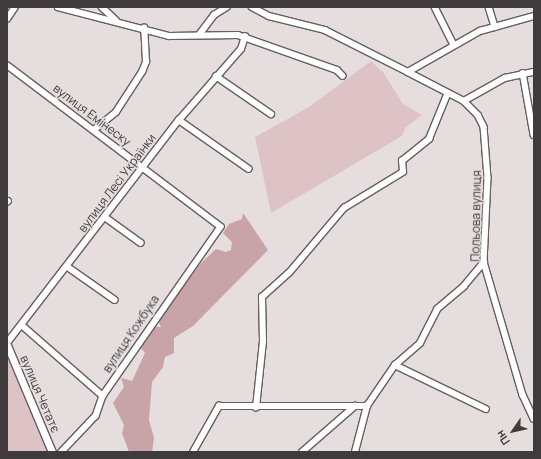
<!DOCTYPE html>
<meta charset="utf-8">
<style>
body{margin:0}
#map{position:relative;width:541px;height:459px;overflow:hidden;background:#e6dede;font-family:Manrope,sans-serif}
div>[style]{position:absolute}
.green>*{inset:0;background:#dec3c6}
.forest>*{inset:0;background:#c8a3a7}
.roads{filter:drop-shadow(1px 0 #665e5f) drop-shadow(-1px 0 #665e5f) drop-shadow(0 1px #665e5f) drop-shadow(0 -1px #665e5f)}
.minor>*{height:5.5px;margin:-2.75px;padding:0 2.75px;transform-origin:2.75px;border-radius:2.75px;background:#fff}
.tertiary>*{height:7px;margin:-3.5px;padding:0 3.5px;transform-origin:3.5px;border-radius:3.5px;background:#fff}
span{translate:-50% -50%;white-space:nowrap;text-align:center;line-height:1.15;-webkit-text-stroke:3px #e6dede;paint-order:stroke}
.street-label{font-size:12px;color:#3f3b3c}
.frame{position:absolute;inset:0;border:8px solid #3f3b3c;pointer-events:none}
.north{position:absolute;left:493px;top:411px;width:40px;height:40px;-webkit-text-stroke:3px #e6dede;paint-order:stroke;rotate:236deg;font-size:11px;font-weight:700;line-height:16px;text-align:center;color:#3f3b3c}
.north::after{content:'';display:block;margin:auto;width:14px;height:18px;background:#3f3b3c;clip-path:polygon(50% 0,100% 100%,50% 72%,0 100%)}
</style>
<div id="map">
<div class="green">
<i style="clip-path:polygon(371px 61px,383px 72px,403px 104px,422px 115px,405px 128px,402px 136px,271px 213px,255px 137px,309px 107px)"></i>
<i style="clip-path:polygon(7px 351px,51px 452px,7px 452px)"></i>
</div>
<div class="forest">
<i style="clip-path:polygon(243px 213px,268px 250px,193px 326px,174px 338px,174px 353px,165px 357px,163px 367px,152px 382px,149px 420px,154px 438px,152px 452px,129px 452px,122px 433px,124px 425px,113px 403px,124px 387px,121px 378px,132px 381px,145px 353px,140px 347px,154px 327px,161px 327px,158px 320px,200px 264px,216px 249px,226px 252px,231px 250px,232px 242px,223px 233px,229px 224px,242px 219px)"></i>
</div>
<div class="roads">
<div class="minor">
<i style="left:58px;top:7px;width:115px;rotate:14.6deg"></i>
<i style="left:169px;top:36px;width:69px;rotate:-0.8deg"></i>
<i style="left:238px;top:35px;width:105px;rotate:19.5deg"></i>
<i style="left:337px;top:70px;width:8px;rotate:45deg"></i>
<i style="left:102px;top:7px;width:19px;rotate:43deg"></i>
<i style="left:252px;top:7px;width:19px;rotate:28deg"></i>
<i style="left:269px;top:16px;width:58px;rotate:14deg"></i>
<i style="left:325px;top:30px;width:93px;rotate:26.8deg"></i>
<i style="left:435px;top:7px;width:40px;rotate:63.4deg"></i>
<i style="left:489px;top:7px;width:21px;rotate:73deg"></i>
<i style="left:7px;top:19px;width:14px;rotate:-56deg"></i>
<i style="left:199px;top:35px;width:25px;rotate:-53deg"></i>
<i style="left:214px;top:15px;width:15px;rotate:-32deg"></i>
<i style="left:7px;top:65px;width:268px;rotate:37.1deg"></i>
<i style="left:221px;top:227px;width:206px;rotate:124.9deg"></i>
<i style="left:103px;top:396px;width:21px;rotate:109deg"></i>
<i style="left:96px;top:416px;width:50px;rotate:133.4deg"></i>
<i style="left:408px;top:72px;width:63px;rotate:27.4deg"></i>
<i style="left:464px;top:101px;width:20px;rotate:45deg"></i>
<i style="left:478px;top:115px;width:13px;rotate:63deg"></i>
<i style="left:484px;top:127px;width:51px;rotate:85.5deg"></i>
<i style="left:488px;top:178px;width:84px;rotate:92.7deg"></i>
<i style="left:484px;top:262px;width:139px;rotate:73.7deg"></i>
<i style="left:523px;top:395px;width:26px;rotate:65deg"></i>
<i style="left:408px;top:72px;width:83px;rotate:-29.7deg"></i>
<i style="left:480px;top:31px;width:56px;rotate:-15.5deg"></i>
<i style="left:523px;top:73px;width:63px;rotate:79.9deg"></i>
<i style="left:216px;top:76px;width:67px;rotate:34.6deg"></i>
<i style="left:464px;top:101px;width:47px;rotate:-29.3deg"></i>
<i style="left:505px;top:78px;width:30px;rotate:-12deg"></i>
<i style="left:179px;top:120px;width:85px;rotate:35deg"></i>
<i style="left:94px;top:130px;width:28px;rotate:-39deg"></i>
<i style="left:116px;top:112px;width:48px;rotate:-57deg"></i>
<i style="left:142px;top:72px;width:11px;rotate:-68deg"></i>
<i style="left:146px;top:62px;width:34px;rotate:-93deg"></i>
<i style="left:7px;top:202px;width:1px;rotate:-45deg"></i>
<i style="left:105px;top:217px;width:44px;rotate:35.8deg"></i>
<i style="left:68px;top:267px;width:57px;rotate:35.1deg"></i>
<i style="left:23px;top:326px;width:106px;rotate:41.2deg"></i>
<i style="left:7px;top:343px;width:282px;rotate:-52.4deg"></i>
<i style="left:179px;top:120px;width:94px;rotate:-48.9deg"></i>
<i style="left:241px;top:49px;width:13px;rotate:-72deg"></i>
<i style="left:395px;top:365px;width:101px;rotate:25.8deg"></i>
<i style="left:256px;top:408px;width:67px;rotate:-84deg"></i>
<i style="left:263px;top:341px;width:44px;rotate:-91.3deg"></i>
<i style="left:262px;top:297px;width:36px;rotate:-42deg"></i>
<i style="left:289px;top:273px;width:85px;rotate:-49.8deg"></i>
<i style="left:344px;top:208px;width:69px;rotate:-31.4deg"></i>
<i style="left:403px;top:172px;width:11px;rotate:-95deg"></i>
<i style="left:402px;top:161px;width:35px;rotate:-39deg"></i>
<i style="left:429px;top:139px;width:48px;rotate:-67.8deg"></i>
<i style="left:193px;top:452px;width:53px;rotate:-60.5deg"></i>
<i style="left:219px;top:406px;width:148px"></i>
<i style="left:302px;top:452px;width:70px;rotate:-41deg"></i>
<i style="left:355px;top:452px;width:48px;rotate:-75.4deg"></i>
<i style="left:367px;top:406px;width:50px;rotate:-55.7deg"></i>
<i style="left:395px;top:365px;width:33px;rotate:-41deg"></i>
<i style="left:420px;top:343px;width:38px;rotate:-63deg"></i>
<i style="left:437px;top:309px;width:35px;rotate:-40deg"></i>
<i style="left:464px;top:286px;width:31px;rotate:-50deg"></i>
</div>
<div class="tertiary">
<i style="left:7px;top:345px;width:116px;rotate:67.2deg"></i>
</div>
</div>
<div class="street-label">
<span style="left:92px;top:115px;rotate:37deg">вулиця Емінеску</span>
<span style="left:117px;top:183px;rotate:-53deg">вулиця Лесі Українки</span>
<span style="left:476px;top:216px;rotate:-89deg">Польова вулиця</span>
<span style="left:131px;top:334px;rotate:-56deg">вулиця Кожбука</span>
<span style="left:40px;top:394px;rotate:67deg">вулиця Четатє</span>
</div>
<div class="frame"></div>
<div class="north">Пн</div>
</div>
